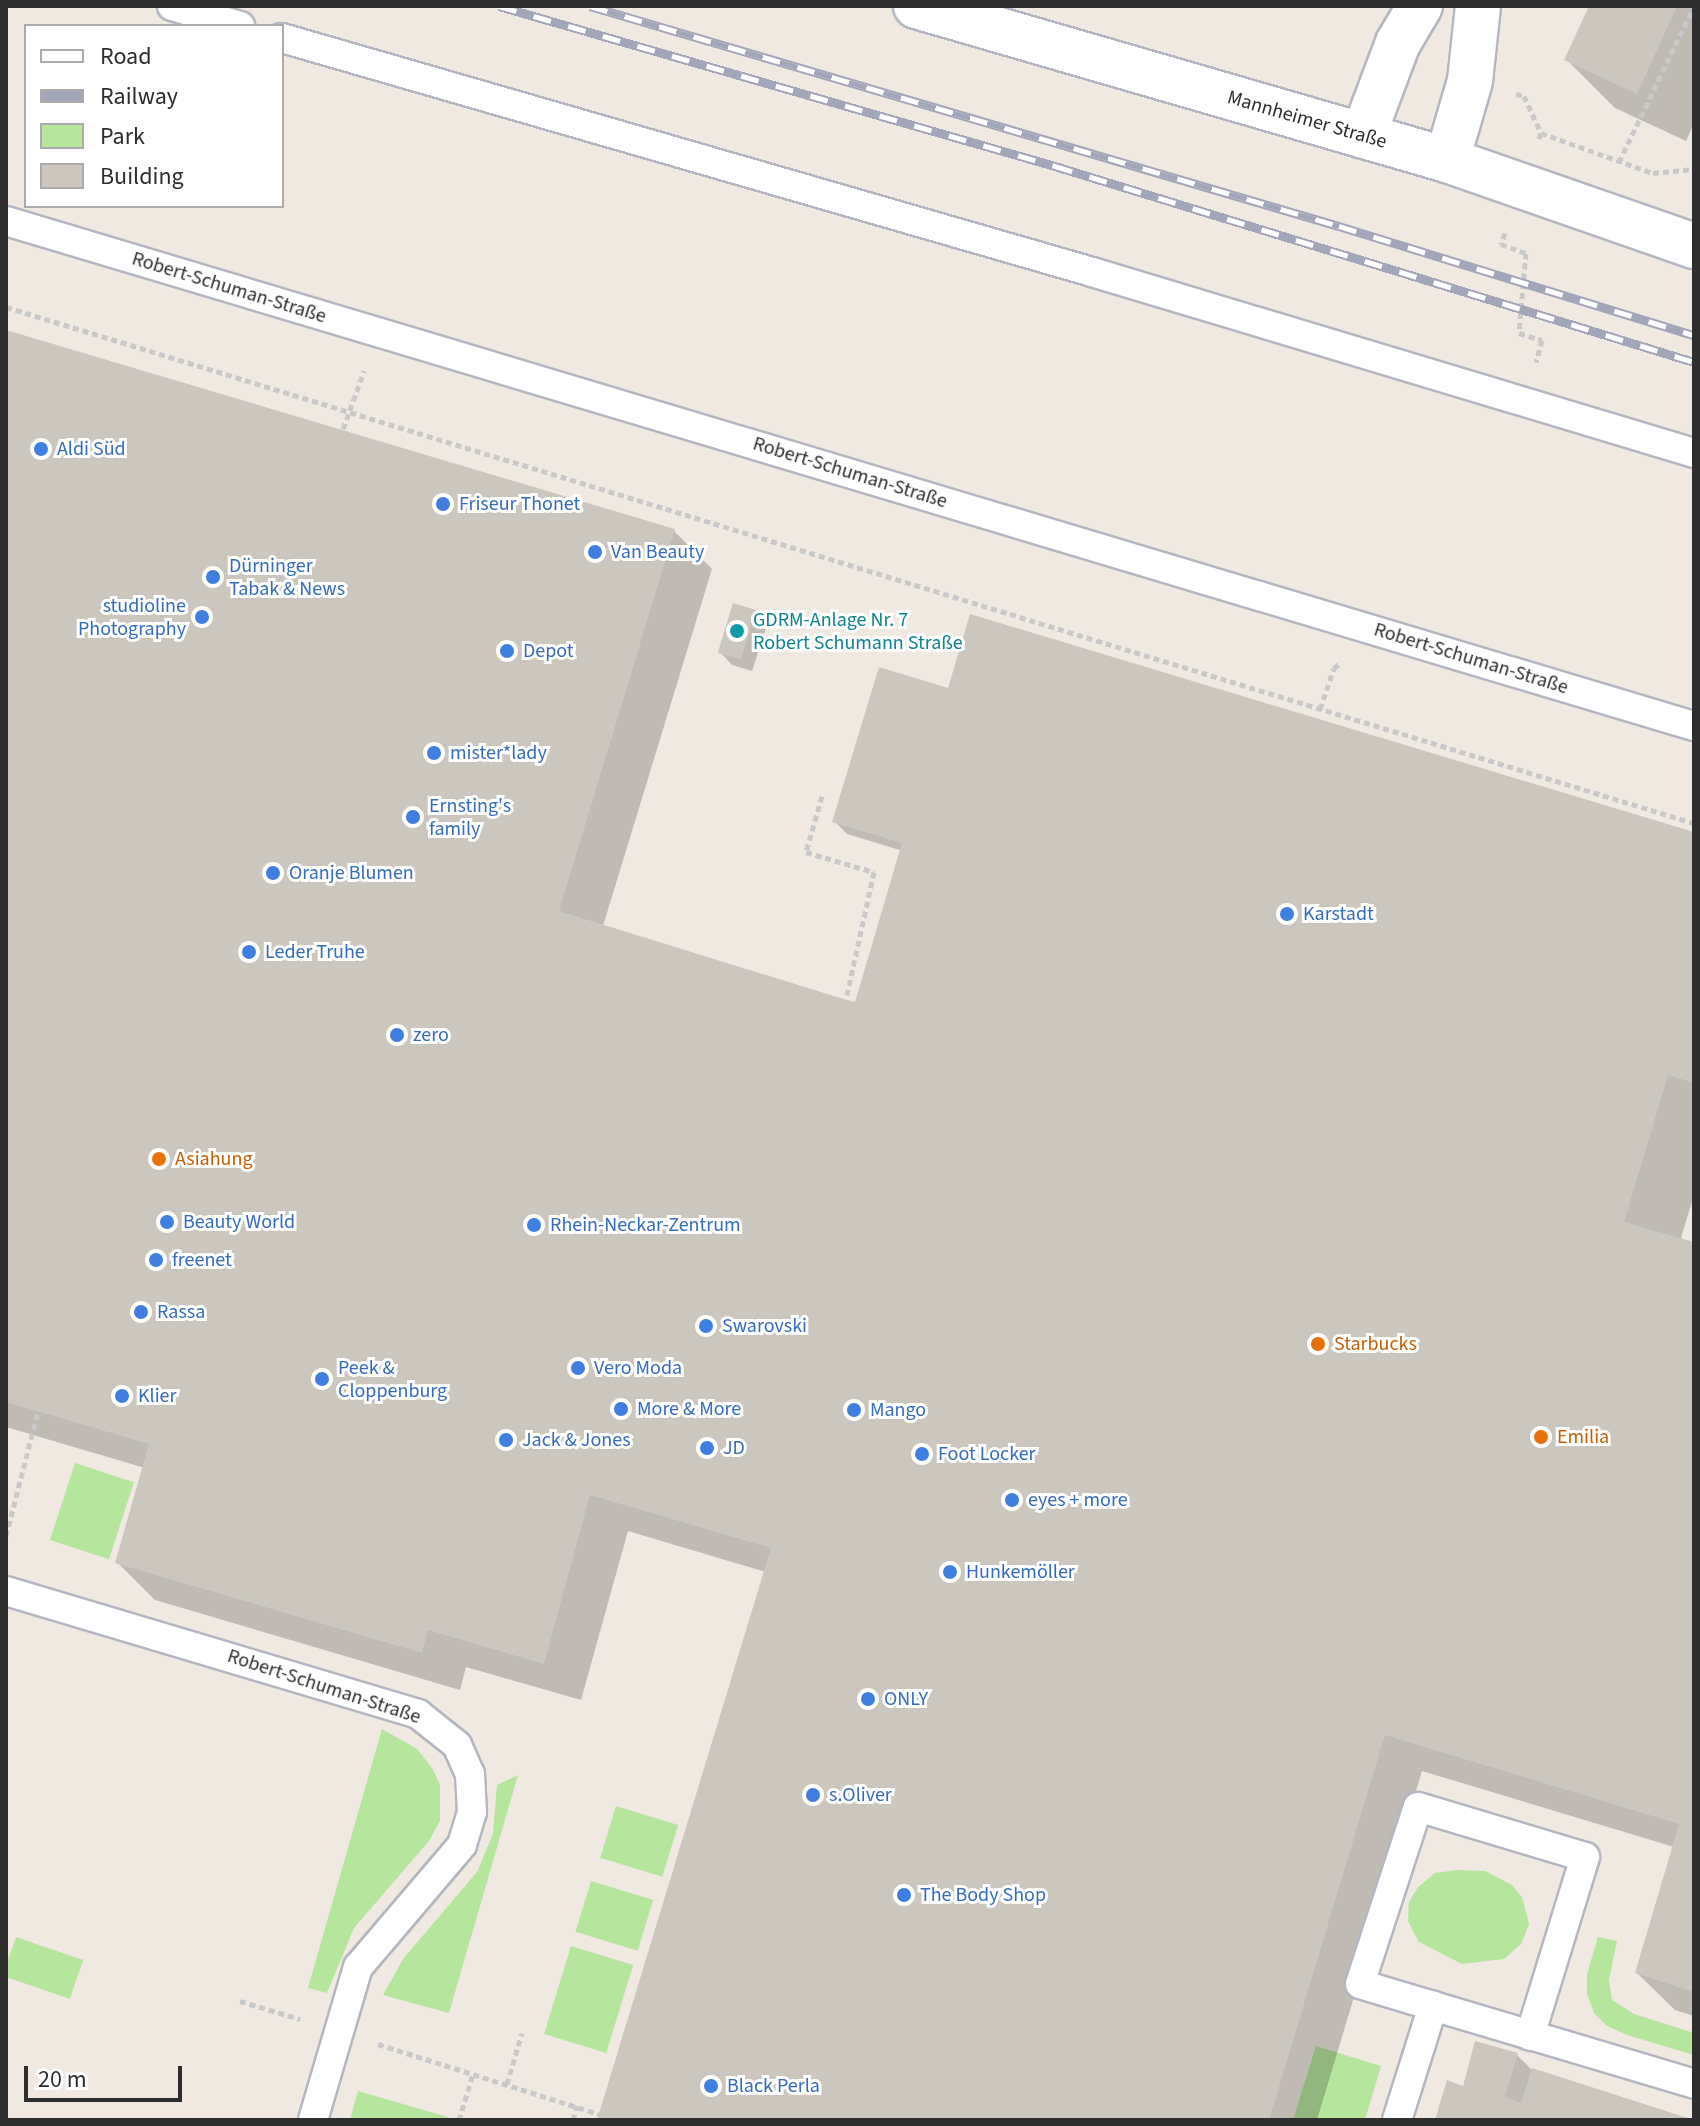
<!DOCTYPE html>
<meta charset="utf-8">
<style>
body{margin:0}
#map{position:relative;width:1700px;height:2126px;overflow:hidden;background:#efe9e1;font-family:"Source Sans 3",sans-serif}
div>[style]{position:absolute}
.green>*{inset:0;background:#b6e59e;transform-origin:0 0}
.shadow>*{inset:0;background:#0003}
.building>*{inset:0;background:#cbc7bf;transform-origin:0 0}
.path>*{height:5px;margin-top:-2.5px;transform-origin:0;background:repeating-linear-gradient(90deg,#c9c9c9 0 6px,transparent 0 10px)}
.roads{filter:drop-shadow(2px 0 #b4b7c1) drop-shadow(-2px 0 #b4b7c1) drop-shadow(0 2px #b4b7c1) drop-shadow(0 -2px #b4b7c1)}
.lane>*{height:28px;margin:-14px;padding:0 14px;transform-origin:14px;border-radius:14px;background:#fff}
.secondary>*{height:44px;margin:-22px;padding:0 22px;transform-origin:22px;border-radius:22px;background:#fff}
.rail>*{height:9px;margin-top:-4.5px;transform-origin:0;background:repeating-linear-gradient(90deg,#fff 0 18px,#a3a6b8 0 36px);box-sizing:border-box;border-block:2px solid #a3a6b8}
.dots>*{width:22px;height:22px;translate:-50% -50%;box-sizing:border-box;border:4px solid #fff;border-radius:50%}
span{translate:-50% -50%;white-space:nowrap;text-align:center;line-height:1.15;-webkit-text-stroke:6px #fff;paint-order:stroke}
.street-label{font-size:20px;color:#2e2e2e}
.shop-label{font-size:20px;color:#366cbe}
.left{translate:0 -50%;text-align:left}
.right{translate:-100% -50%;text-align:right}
.culture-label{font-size:20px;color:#0d838f}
.food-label{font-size:20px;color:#c56008}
.frame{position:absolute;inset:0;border:8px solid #2e2e2e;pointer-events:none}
.legend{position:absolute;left:24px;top:24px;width:260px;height:184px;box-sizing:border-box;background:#fff;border:2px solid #ababab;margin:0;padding:10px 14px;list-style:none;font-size:24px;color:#2e2e2e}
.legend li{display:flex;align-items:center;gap:16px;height:40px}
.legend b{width:40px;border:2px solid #ababab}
.scale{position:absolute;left:24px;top:2066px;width:158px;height:36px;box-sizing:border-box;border:4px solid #2e2e2e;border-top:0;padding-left:10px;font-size:24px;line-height:28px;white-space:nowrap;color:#2e2e2e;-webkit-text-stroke:6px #fff;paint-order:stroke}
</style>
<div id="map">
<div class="green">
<i style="left:75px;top:1463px;width:62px;height:81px;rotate:18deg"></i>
<i style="clip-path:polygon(382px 1729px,417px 1749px,432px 1768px,440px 1784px,440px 1821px,429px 1841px,354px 1928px,327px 1993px,308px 1988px)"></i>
<i style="clip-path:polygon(518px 1775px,449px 2013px,383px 1995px,403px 1959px,477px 1872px,493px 1834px,497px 1785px)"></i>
<i style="left:616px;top:1806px;width:65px;height:54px;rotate:17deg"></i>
<i style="clip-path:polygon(1458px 1870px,1485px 1871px,1512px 1885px,1522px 1897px,1529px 1924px,1521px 1944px,1504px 1959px,1462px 1964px,1419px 1942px,1408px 1921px,1409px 1902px,1418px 1887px,1435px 1873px)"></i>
<i style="left:591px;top:1881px;width:65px;height:53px;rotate:17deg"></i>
<i style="left:16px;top:1937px;width:71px;height:41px;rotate:19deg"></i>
<i style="clip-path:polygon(1598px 1937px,1617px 1941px,1609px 1980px,1612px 2000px,1634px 2014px,1694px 2033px,1694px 2055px,1627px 2035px,1607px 2026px,1594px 2013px,1587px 1994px,1587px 1974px)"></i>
<i style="left:571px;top:1946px;width:65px;height:92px;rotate:17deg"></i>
<i style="clip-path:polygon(1316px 2046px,1381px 2066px,1365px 2120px,1293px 2120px)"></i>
<i style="clip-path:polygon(358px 2091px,448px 2117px,447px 2120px,350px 2120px)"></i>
</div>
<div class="shadow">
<i style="clip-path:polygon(1591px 6px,1694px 6px,1694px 123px,1686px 141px,1615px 108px,1567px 60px)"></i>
<i style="clip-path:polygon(6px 332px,674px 531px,712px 569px,603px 926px,857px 1008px,903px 851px,847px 834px,834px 821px,947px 690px,1694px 834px,1694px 1195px,1681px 1238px,1694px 1244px,1694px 2016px,1675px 2010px,1637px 1973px,1674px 1847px,1422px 1771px,1317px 2120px,600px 2120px,766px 1572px,628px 1531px,581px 1700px,466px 1667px,460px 1690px,155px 1600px,117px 1562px,145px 1468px,6px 1427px)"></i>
<i style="clip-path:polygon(755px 612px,767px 625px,752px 671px,732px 665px,720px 652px)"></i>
<i style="clip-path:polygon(1517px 2055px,1532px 2070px,1690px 2120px,1437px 2120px,1464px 2087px)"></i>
</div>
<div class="building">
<i style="clip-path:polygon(1589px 6px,1677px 6px,1637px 94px,1564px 60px)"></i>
<i style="clip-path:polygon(6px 330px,675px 529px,559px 911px,837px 997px,855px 1002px,902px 843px,832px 822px,879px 667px,948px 688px,970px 614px,1694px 832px,1694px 1083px,1668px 1075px,1624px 1222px,1694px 1242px,1694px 1992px,1635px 1973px,1679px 1824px,1385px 1735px,1269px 2120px,597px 2120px,771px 1548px,590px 1495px,544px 1664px,428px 1630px,422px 1653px,115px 1563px,149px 1444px,6px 1402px)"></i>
<i style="left:733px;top:603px;width:24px;height:52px;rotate:17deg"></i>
<i style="clip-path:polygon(1475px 2041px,1518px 2053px,1505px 2097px,1521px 2103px,1532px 2068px,1694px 2120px,1435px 2120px,1447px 2080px,1463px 2086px)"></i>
</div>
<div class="path">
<i style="left:1516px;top:94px;width:8px;rotate:14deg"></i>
<i style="left:1524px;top:96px;width:41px;rotate:65.3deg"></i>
<i style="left:1541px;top:133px;width:9px;rotate:111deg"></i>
<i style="left:1541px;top:133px;width:119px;rotate:19.7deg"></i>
<i style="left:1653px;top:173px;width:41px;rotate:-5.6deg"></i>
<i style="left:1619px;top:162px;width:173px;rotate:-64.3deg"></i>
<i style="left:1505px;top:233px;width:12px;rotate:110deg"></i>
<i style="left:1501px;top:244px;width:27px;rotate:20deg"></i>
<i style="left:1526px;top:253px;width:80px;rotate:95deg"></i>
<i style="left:1519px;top:333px;width:24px;rotate:17deg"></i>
<i style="left:1542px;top:340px;width:23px;rotate:105deg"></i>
<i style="left:6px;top:307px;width:1765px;rotate:17deg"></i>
<i style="left:343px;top:429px;width:62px;rotate:-70.1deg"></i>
<i style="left:1320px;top:709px;width:43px;rotate:-71.1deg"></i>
<i style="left:1334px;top:668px;width:10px;rotate:-37deg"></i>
<i style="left:822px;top:796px;width:58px;rotate:105.9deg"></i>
<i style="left:806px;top:852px;width:71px;rotate:16.4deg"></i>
<i style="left:874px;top:872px;width:130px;rotate:102.4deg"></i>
<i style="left:6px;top:1536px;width:129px;rotate:-75.6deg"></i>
<i style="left:240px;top:2001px;width:63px;rotate:16.7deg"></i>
<i style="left:378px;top:2044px;width:232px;rotate:17.6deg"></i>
<i style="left:507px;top:2084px;width:53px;rotate:-73.6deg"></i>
<i style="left:459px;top:2120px;width:48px;rotate:-73.1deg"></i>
<i style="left:573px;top:2120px;width:15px;rotate:-74deg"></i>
</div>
<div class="roads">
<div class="lane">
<i style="left:172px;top:6px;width:71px;rotate:16.4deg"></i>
<i style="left:282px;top:38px;width:843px;rotate:16.11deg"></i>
<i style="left:1092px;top:272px;width:629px;rotate:16.73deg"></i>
<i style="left:6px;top:221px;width:1762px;rotate:16.66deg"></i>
<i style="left:6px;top:1591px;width:430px;rotate:16.6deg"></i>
<i style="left:418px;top:1714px;width:50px;rotate:38.5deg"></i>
<i style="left:457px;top:1745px;width:32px;rotate:66deg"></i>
<i style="left:470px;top:1774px;width:38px;rotate:87deg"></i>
<i style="left:472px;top:1812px;width:34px;rotate:107deg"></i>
<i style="left:462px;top:1845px;width:160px;rotate:130.4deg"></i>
<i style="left:358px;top:1967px;width:159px;rotate:106.4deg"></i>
<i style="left:1433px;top:2006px;width:76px;rotate:-163.2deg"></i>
<i style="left:1360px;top:1984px;width:186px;rotate:-71.9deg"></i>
<i style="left:1418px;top:1807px;width:174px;rotate:16.7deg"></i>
<i style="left:1585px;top:1857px;width:187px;rotate:107.1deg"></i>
<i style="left:1397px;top:2120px;width:120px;rotate:-72.5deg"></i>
<i style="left:1433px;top:2006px;width:272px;rotate:16.6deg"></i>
</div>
<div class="secondary">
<i style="left:916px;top:6px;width:553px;rotate:16.17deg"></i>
<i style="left:1447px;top:160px;width:262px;rotate:19.2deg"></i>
<i style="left:1363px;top:136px;width:99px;rotate:-69.4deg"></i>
<i style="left:1398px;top:43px;width:43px;rotate:-59.3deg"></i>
<i style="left:1447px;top:160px;width:82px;rotate:-73.8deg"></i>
<i style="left:1470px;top:81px;width:75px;rotate:-83.9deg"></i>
</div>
</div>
<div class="rail">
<i style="left:499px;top:6px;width:579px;rotate:16.05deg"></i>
<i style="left:1055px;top:166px;width:668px;rotate:17.05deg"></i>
<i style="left:590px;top:6px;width:781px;rotate:16.37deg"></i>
<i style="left:1339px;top:226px;width:371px;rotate:17.1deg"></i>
</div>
<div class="dots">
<i style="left:41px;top:449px;background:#3f7fe0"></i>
<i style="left:443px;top:504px;background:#3f7fe0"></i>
<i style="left:595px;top:552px;background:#3f7fe0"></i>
<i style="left:213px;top:577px;background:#3f7fe0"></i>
<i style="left:202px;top:617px;background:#3f7fe0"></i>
<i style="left:737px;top:631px;background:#0f9aa8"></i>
<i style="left:507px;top:651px;background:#3f7fe0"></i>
<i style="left:434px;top:753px;background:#3f7fe0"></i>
<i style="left:413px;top:817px;background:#3f7fe0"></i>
<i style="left:273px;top:873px;background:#3f7fe0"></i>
<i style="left:1287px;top:914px;background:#3f7fe0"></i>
<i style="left:249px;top:952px;background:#3f7fe0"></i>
<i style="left:397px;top:1035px;background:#3f7fe0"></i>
<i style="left:159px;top:1159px;background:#e8710a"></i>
<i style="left:167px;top:1222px;background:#3f7fe0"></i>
<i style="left:534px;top:1225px;background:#3f7fe0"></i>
<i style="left:156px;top:1260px;background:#3f7fe0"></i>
<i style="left:141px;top:1312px;background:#3f7fe0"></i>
<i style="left:706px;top:1326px;background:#3f7fe0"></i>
<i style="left:1318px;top:1344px;background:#e8710a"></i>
<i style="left:578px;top:1368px;background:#3f7fe0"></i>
<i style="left:322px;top:1379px;background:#3f7fe0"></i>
<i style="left:122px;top:1396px;background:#3f7fe0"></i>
<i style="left:621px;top:1409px;background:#3f7fe0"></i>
<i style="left:854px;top:1410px;background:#3f7fe0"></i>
<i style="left:1541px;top:1437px;background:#e8710a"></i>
<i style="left:506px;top:1440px;background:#3f7fe0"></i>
<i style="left:707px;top:1448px;background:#3f7fe0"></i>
<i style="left:922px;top:1454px;background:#3f7fe0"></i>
<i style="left:1012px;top:1500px;background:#3f7fe0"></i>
<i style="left:950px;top:1572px;background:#3f7fe0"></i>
<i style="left:868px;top:1699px;background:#3f7fe0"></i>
<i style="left:813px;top:1795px;background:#3f7fe0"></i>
<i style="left:904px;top:1895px;background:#3f7fe0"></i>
<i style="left:711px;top:2086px;background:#3f7fe0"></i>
</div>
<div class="street-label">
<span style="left:1307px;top:120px;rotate:16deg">Mannheimer Straße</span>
<span style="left:229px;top:288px;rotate:17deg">Robert-Schuman-Straße</span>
<span style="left:850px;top:473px;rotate:17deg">Robert-Schuman-Straße</span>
<span style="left:1471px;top:659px;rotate:17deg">Robert-Schuman-Straße</span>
<span style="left:324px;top:1687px;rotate:18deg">Robert-Schuman-Straße</span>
</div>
<div class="shop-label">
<span class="left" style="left:57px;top:449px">Aldi Süd</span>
<span class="left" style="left:459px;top:504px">Friseur Thonet</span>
<span class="left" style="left:611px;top:552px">Van Beauty</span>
<span class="left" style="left:229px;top:578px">Dürninger<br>Tabak &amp; News</span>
<span class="right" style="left:186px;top:618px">studioline<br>Photography</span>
<span class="left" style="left:523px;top:651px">Depot</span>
<span class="left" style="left:450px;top:753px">mister*lady</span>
<span class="left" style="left:429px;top:818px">Ernsting's<br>family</span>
<span class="left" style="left:289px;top:873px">Oranje Blumen</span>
<span class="left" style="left:1303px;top:914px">Karstadt</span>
<span class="left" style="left:265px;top:952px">Leder Truhe</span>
<span class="left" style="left:413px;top:1035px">zero</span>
<span class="left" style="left:183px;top:1222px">Beauty World</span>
<span class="left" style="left:550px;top:1225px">Rhein-Neckar-Zentrum</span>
<span class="left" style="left:172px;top:1260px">freenet</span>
<span class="left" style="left:157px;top:1312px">Rassa</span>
<span class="left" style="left:722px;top:1326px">Swarovski</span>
<span class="left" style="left:338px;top:1380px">Peek &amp;<br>Cloppenburg</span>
<span class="left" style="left:594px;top:1368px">Vero Moda</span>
<span class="left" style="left:138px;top:1396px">Klier</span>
<span class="left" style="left:637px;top:1409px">More &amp; More</span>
<span class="left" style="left:870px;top:1410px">Mango</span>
<span class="left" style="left:522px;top:1440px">Jack &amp; Jones</span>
<span class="left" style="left:723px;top:1448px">JD</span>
<span class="left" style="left:938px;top:1454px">Foot Locker</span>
<span class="left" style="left:1028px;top:1500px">eyes + more</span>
<span class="left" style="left:966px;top:1572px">Hunkemöller</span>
<span class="left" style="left:884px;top:1699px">ONLY</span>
<span class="left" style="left:829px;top:1795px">s.Oliver</span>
<span class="left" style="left:920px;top:1895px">The Body Shop</span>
<span class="left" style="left:727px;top:2086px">Black Perla</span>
</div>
<div class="culture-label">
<span class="left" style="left:753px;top:632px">GDRM-Anlage Nr. 7<br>Robert Schumann Straße</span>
</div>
<div class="food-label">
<span class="left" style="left:175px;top:1159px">Asiahung</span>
<span class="left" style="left:1334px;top:1344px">Starbucks</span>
<span class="left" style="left:1557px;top:1437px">Emilia</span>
</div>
<div class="frame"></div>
<ul class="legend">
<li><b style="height:10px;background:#fff"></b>Road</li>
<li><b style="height:10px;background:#a3a6b8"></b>Railway</li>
<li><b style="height:22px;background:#b6e59e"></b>Park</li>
<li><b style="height:22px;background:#cbc7bf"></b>Building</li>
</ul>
<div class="scale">20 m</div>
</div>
